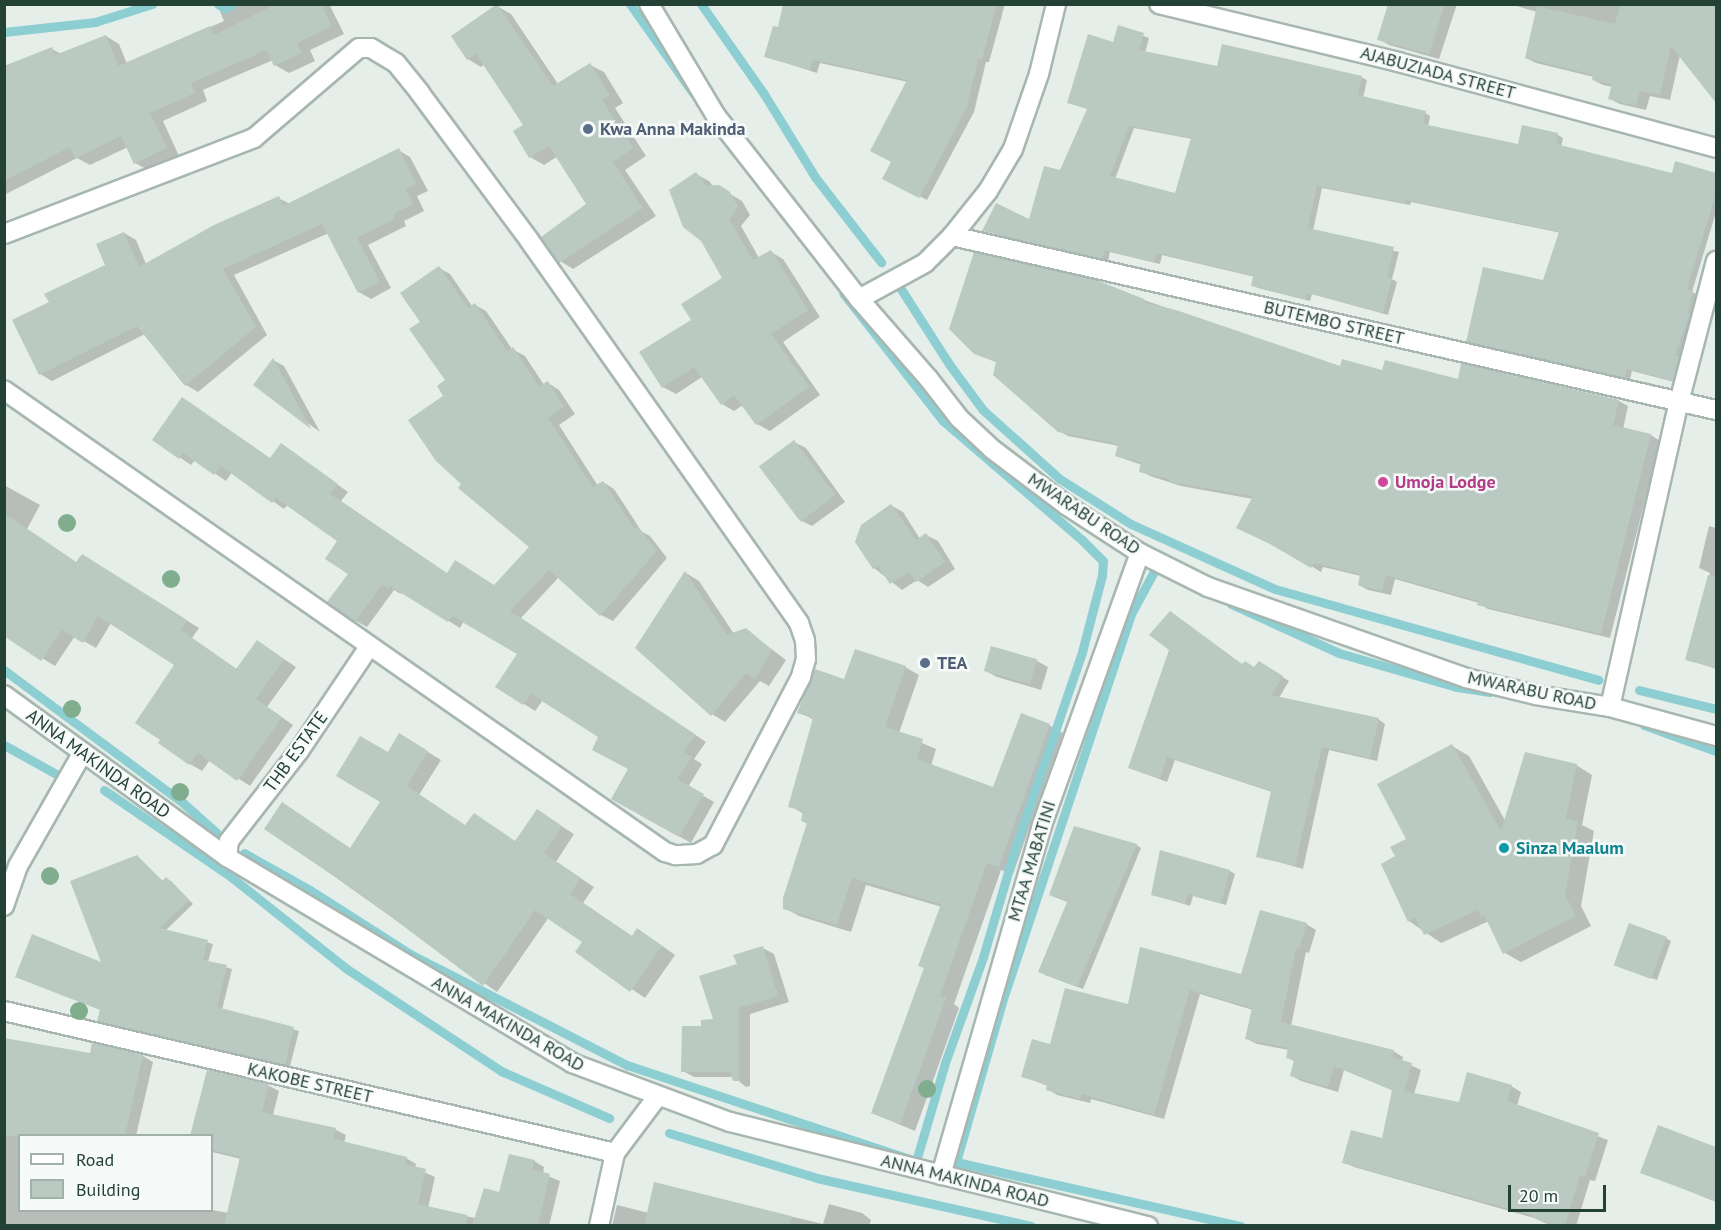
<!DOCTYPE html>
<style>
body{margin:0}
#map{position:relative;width:1721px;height:1230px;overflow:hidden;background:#e5eee9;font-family:"PT Sans",sans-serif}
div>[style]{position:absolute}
.shadow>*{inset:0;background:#0003}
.stream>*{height:9px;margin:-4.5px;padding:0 4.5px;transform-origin:4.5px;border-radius:4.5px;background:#8dced3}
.building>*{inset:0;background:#bac9c2;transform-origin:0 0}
.roads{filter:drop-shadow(2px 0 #a7b7b0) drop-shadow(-2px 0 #a7b7b0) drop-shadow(0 2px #a7b7b0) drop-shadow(0 -2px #a7b7b0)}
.minor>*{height:18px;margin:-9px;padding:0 9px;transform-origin:9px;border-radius:9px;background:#fff}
.tertiary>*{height:18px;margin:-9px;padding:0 9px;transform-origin:9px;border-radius:9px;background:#fff}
.trees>*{width:18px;height:18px;margin:-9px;border-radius:50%;background:#80ad8e}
.dots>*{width:16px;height:16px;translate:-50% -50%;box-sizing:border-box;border:3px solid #f6faf8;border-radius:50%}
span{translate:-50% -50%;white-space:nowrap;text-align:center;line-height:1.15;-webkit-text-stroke:5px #f6faf8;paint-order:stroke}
.street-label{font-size:18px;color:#244136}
.service-label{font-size:18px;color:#4e5e75;font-weight:700}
.left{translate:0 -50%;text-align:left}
.hotel-label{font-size:18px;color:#b23c85;font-weight:700}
.culture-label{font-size:18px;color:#0d838f;font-weight:700}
.frame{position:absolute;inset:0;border:6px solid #244136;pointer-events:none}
.legend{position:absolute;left:18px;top:1134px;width:195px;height:78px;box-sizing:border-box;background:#f6faf8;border:2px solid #a2b0aa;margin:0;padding:8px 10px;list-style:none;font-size:18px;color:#244136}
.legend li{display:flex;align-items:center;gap:12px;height:30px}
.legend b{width:30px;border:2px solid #a2b0aa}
.scale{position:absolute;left:1508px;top:1185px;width:98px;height:27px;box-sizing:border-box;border:3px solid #244136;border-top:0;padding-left:8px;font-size:18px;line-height:21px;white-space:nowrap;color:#244136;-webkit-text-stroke:4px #f6faf8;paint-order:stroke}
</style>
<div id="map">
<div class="shadow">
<i style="clip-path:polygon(217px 4px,329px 4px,344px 34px,310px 50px,315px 61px,289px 73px,275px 65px,273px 60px,203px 90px,207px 101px,163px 121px,179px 156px,148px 170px,135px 163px,128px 147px,90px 165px,77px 158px,4px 195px,4px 90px,52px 49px,61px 54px,106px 36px,119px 44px,127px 64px,224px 21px)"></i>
<i style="clip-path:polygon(785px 4px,1005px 4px,989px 62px,986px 62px,974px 112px,927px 200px,891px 182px,908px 82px,820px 63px,817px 73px,765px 56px,779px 29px)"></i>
<i style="clip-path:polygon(1390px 4px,1457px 4px,1439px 59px,1389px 45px,1379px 39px)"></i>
<i style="clip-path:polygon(1510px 4px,1716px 4px,1716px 92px,1704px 86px,1680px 55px,1670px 100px,1650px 96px,1646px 110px,1620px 104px,1610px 99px,1613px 87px,1603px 85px,1593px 80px,1594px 77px,1536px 63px,1526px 58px,1537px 12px)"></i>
<i style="clip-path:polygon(497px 6px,511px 14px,558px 84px,590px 65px,604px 72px,623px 103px,615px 108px,646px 156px,625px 170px,656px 216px,573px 269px,560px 261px,588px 205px,558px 156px,544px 165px,530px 157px,525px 125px,485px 64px,481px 67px,468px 59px)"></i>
<i style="clip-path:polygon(evenodd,1119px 27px,1149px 38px,1145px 53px,1218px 68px,1361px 77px,1367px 80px,1363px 98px,1425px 113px,1430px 116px,1428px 127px,1519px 146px,1523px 127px,1558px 135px,1563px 138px,1561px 147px,1673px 175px,1676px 163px,1716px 175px,1716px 212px,1692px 292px,1698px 295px,1695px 318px,1680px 358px,1684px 360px,1678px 383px,1632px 371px,1630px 380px,1468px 341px,1544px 282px,1561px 233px,1411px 202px,1410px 205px,1322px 188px,1313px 231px,1399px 252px,1392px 279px,1397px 282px,1388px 315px,1312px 294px,1310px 301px,1258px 288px,1253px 285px,1255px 277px,1162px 255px,1160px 264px,1110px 252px,1108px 261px,984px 231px,1030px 221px,1061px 172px,1088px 109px,1069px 102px,1114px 43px,1119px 27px,1134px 128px,1192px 139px,1176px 195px,1115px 179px,1134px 128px)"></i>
<i style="clip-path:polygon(398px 150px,410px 157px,428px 191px,417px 196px,424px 211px,404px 221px,406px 226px,368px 245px,391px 288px,371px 299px,359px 292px,329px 233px,234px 275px,267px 335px,198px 392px,186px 385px,145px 334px,52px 381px,40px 374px,51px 303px,107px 265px,124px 233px,136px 240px,146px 264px,278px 198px,290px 204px)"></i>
<i style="clip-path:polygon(696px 174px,709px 181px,714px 187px,718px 187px,742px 201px,750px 215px,741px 226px,759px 258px,771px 252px,783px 259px,820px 317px,783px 342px,820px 395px,770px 431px,757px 424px,743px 405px,734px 411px,722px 404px,702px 377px,676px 394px,663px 387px,693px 320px,724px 279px)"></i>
<i style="clip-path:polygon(439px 268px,450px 274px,472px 306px,475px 305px,486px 311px,512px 349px,525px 356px,544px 385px,548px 383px,559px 390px,575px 414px,559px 425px,598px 486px,603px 482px,614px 489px,642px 532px,650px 536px,667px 558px,613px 621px,601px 615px,559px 577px,521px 618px,706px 742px,694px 759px,702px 764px,688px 787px,714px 802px,691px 843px,613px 799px,629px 769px,600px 737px,543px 700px,535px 711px,524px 704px,519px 654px,464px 621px,460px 628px,402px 592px,401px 594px,394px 590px,367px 627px,356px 621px,329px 602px,350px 574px,339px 541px,288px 504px,284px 509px,232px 472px,226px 481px,195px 460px,191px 465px,154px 440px,271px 459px,282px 445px,348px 492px,341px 501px,448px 575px,495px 586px,532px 547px,463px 484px,445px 397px,447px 380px,422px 322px)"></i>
<i style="clip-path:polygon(1144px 300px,1341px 368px,1459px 381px,1462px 365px,1619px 401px,1628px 406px,1623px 429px,1651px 435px,1660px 441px,1610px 638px,1488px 609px,1479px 603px,1395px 579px,1391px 595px,1368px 590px,1359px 585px,1361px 576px,1323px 567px,1321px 572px,1281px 548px,1253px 499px,1181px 486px,1150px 476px,1141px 471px,1142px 465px,1116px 456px,1119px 446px,1068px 436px,1059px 431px,998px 363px,975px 353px)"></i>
<i style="clip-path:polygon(273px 360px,284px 366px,320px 432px,255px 385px)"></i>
<i style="clip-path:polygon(794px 442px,806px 448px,845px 502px,812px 526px,800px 520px)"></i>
<i style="clip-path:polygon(4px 485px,40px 505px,27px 529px,77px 563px,94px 563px,199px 628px,192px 638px,238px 670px,258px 642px,296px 667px,267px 707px,293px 725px,250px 786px,210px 760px,202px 771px,190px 764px,176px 665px,111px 623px,96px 648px,75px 636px,55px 666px,4px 635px)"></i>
<i style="clip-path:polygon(892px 506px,903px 512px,920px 539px,926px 535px,938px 541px,955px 569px,928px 587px,917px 580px,902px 590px,874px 568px)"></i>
<i style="clip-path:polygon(1709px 526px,1716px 528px,1716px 669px,1687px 659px,1710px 573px,1699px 568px)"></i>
<i style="clip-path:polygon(686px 573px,699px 581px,734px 634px,746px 630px,786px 660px,769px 686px,760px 681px,725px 722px,712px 714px)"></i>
<i style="clip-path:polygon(992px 648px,1037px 661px,1048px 667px,1041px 690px,997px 677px,986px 671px)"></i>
<i style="clip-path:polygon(1259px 663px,1289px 681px,1279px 698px,1378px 719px,1385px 724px,1377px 761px,1329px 750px,1303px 869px,1258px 856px,1272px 792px,1175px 760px,1167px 782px,1130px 768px,1243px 665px,1255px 669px)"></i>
<i style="clip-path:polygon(905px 667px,919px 675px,899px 733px,936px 749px,931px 766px,994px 789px,1049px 725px,1063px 733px,1013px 874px,1001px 870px,954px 1004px,959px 1008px,915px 1131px,872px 1113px,925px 969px,942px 907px,866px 885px,851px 932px,799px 916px,785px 908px,808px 824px,802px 821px,804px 814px,790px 806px,814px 720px,799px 712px,845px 681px)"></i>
<i style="clip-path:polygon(400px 735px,441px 760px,419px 795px,466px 826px,516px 842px,550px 819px,574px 834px,556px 862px,594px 887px,583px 903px,633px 937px,651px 938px,675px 955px,645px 998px,577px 952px,584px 941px,549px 917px,497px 992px,266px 828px,351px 849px,382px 801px,388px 754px)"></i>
<i style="clip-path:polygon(1452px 746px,1469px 756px,1506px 822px,1576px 765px,1592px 775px,1582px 825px,1594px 831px,1581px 906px,1591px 926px,1521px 962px,1505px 953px,1489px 921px,1441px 943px,1409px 921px,1397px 857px,1408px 840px)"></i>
<i style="clip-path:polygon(1136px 845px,1141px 848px,1083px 989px,1045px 975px,1069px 902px)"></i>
<i style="clip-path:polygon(137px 857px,163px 881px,166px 878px,171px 881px,193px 904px,165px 931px,213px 944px,208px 962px,232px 969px,222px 1010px,299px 1031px,290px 1066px,99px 1020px,104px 965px)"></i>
<i style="clip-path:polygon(1230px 871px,1235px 874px,1226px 905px,1193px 896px,1190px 906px,1152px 894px)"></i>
<i style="clip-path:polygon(1306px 924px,1316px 930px,1309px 953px,1306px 952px,1291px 1026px,1393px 1051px,1403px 1057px,1402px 1061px,1421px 1070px,1414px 1094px,1460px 1103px,1511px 1086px,1521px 1092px,1517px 1106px,1608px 1140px,1595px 1181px,1590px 1180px,1576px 1226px,1552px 1226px,1534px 1218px,1354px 1167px,1344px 1162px,1383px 1140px,1394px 1091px,1344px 1070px,1338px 1092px,1301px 1081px,1292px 1076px,1295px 1062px,1287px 1057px,1289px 1050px,1257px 1044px,1247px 1039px,1253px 1010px,1200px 994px,1164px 1119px,1091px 1099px,1090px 1103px,1057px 1095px,1048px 1089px,1048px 1086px,1022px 1076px,1051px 1046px,1130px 1006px,1242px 976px)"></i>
<i style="clip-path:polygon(1666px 938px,1671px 941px,1657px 980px,1616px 965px)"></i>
<i style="clip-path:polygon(763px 948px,774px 954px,789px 1002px,750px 1014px,750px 1086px,746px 1087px,734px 1077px,694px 1077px,683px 1071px,703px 1027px,715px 1021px,738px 965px)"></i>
<i style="clip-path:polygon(94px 1045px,143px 1056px,153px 1062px,136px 1136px,20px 1136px,20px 1210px,212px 1210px,229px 1213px,241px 1159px,212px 1152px,212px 1136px,269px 1086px,279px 1091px,273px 1115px,336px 1130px,346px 1135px,344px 1143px,406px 1158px,416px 1164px,415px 1168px,435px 1177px,428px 1208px,475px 1218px,534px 1161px,544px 1167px,543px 1174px,560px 1181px,549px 1226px,4px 1226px,4px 1049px,91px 1055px)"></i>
<i style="clip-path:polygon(1659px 1127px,1716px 1148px,1716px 1202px,1642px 1172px)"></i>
<i style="clip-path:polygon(655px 1184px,823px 1224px,829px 1204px,862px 1213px,871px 1220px,869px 1226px,612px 1226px,617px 1205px,649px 1213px)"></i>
</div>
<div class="stream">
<i style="left:218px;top:4px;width:8px;rotate:30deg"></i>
<i style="left:225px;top:8px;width:8px;rotate:-30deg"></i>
<i style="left:630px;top:4px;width:109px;rotate:54.7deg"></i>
<i style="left:701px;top:4px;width:110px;rotate:55deg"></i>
<i style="left:764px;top:94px;width:97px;rotate:58.4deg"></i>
<i style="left:815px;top:177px;width:108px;rotate:52.2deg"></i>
<i style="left:4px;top:32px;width:92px;rotate:-6.3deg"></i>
<i style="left:95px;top:22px;width:60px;rotate:-17.5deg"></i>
<i style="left:899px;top:286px;width:93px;rotate:57.3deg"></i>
<i style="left:949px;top:364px;width:57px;rotate:53.5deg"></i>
<i style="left:983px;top:410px;width:103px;rotate:41.9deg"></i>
<i style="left:1060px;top:479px;width:84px;rotate:32.4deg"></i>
<i style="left:1131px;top:524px;width:158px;rotate:24.3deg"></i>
<i style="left:1275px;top:589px;width:336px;rotate:15.7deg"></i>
<i style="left:1161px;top:566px;width:4px;rotate:-146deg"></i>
<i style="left:1158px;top:564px;width:57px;rotate:118.4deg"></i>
<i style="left:1131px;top:614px;width:398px;rotate:108.4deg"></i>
<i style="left:1005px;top:992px;width:177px;rotate:106.1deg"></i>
<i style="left:956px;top:1162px;width:292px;rotate:12.7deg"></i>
<i style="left:1231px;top:604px;width:119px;rotate:24.4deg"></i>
<i style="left:1339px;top:653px;width:123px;rotate:16.1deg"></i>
<i style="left:1457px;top:687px;width:33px;rotate:9deg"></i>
<i style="left:4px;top:670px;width:223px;rotate:36.6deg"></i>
<i style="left:183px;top:803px;width:45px;rotate:41.4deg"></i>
<i style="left:1639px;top:690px;width:79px;rotate:13.9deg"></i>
<i style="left:1644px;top:725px;width:77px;rotate:19.9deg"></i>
<i style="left:4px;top:745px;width:62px;rotate:29.1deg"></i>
<i style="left:104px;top:790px;width:153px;rotate:34.3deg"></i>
<i style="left:230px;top:876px;width:149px;rotate:38.5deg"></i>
<i style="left:347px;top:969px;width:185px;rotate:33.5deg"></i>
<i style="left:501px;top:1071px;width:118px;rotate:23.5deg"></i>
<i style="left:244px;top:853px;width:76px;rotate:29.3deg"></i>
<i style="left:310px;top:890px;width:119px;rotate:32.6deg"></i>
<i style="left:410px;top:954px;width:244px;rotate:27.1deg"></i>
<i style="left:627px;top:1065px;width:305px;rotate:18.4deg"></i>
<i style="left:916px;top:1161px;width:105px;rotate:-73.5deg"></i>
<i style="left:946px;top:1060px;width:109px;rotate:-70.2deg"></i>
<i style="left:983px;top:957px;width:117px;rotate:-73.6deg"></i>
<i style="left:1016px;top:845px;width:204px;rotate:-71.1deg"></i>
<i style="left:1082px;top:652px;width:80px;rotate:-75.4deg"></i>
<i style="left:1102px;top:575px;width:14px;rotate:-86deg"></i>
<i style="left:1103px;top:561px;width:30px;rotate:-135deg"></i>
<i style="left:1082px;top:540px;width:183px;rotate:-139.4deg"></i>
<i style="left:943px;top:421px;width:162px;rotate:-128deg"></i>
<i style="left:669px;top:1133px;width:155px;rotate:16.9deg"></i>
<i style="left:817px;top:1178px;width:219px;rotate:12.6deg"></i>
</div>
<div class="building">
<i style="clip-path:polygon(276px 4px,321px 4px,332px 26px,297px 43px,302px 53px,274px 66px,266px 50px,191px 83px,195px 93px,150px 113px,167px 148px,134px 164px,121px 136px,75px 159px,70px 147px,4px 181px,4px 66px,52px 47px,55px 55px,106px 35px,118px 66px,210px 26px,214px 35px)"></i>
<i style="clip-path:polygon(497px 4px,553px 86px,590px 63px,610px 95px,602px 100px,633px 148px,613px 162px,643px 208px,559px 263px,541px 237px,586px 204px,549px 146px,529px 158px,513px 131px,523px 125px,476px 54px,467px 60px,451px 36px)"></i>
<i style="clip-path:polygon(783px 4px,997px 4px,982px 59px,978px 59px,967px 107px,919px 198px,882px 179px,891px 162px,870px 151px,907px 80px,813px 60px,810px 70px,764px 57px,773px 26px,778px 27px)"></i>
<i style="clip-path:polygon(1388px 4px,1445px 4px,1429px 54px,1377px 40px)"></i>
<i style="clip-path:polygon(1620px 4px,1716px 4px,1716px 103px,1671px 46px,1660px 95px,1640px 91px,1636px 106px,1608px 99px,1612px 84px,1592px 80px,1593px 75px,1525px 58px,1537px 6px,1615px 24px)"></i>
<i style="clip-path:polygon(evenodd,1118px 25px,1144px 33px,1139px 50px,1217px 66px,1222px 44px,1362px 76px,1358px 95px,1426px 111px,1423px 124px,1518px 144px,1522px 125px,1558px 133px,1556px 144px,1672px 173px,1675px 161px,1716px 173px,1716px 193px,1687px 289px,1693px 291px,1688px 313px,1690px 314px,1675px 355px,1679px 356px,1673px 381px,1627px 369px,1625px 378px,1466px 342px,1483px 267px,1543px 280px,1559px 232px,1406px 200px,1405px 203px,1317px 186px,1308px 228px,1394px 247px,1387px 277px,1392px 278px,1383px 313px,1307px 293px,1305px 299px,1251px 286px,1253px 276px,1157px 253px,1154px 262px,1105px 250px,1102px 259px,982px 231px,996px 203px,1029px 219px,1044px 166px,1060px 170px,1087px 109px,1067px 103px,1088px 34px,1113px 42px,1118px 25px,1129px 126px,1191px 138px,1175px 193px,1110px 176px,1129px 126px)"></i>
<i style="clip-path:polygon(399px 148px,416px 184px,406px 189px,413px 204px,393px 214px,395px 219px,357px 238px,380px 282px,358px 293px,322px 224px,223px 269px,256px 327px,185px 386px,137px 326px,39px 375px,12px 320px,49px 302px,44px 294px,105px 265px,96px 244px,124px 232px,139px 267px,214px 225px,279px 196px,283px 206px)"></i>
<i style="clip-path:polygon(696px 172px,707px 186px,719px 185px,730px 192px,738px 207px,729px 219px,753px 260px,771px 250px,808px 310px,771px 334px,809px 387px,756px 425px,734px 395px,721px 405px,694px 367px,662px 388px,639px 352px,691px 320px,681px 304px,722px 278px,701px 241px,683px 227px,669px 190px)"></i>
<i style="clip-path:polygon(974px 252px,1096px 280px,1144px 299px,1143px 302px,1179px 311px,1340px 366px,1342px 359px,1382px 370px,1385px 360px,1458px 379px,1461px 363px,1619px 400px,1613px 425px,1651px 434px,1601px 634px,1477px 605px,1478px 601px,1386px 575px,1382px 591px,1358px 585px,1360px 574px,1314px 563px,1311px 568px,1270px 544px,1236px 528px,1253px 496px,1170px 482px,1170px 479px,1139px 472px,1141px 462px,1115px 456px,1118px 444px,1058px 432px,993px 375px,996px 362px,974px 354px,949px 329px)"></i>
<i style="clip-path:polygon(439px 266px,468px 308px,475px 303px,507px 351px,513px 347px,539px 386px,548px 381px,564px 407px,548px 418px,593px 487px,603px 481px,635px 529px,638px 527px,657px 551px,600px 616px,549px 570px,510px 611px,696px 735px,683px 751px,692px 757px,677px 779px,704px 794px,679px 837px,611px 799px,628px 769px,592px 750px,598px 737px,531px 694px,523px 705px,495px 687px,517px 654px,452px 616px,448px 622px,390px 586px,389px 589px,382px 584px,355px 622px,327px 602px,348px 574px,325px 559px,337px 541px,276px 498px,272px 503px,221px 466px,214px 475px,183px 453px,179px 459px,152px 440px,182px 397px,270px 458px,281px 443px,338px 484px,330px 494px,447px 573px,455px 560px,494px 585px,529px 547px,458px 488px,461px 484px,436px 461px,408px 420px,443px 396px,437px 386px,445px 380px,409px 329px,420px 322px,400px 293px)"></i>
<i style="clip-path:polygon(273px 358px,311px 429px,253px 385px)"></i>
<i style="left:794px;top:440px;width:69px;height:44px;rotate:53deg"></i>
<i style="clip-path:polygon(891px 504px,916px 540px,926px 533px,945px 562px,916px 582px,909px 572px,890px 584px,878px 566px,873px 569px,855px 542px,861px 525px)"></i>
<i style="clip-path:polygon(4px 513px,76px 562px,82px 554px,187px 620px,181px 630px,236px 669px,257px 640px,284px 659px,256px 699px,282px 717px,237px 781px,198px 753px,189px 765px,158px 743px,160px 740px,135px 723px,174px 665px,98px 616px,83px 643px,62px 630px,41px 661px,4px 636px)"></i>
<i style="clip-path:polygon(685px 571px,727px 635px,746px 628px,772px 650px,755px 679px,746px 673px,711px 716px,635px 648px)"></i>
<i style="clip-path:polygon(1708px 575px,1716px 576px,1716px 668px,1685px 660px)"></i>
<i style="clip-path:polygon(1170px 611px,1242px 664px,1245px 661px,1254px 667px,1259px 661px,1283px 676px,1271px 695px,1379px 718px,1370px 758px,1322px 747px,1295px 866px,1256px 857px,1271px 791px,1167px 757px,1160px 779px,1128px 768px,1169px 650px,1149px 635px)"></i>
<i style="left:991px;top:646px;width:48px;height:26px;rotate:16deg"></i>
<i style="clip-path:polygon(855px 649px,906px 666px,885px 727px,923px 739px,917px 759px,993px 787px,1021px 713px,1050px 724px,999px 867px,987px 863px,940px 996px,946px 998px,900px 1124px,871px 1113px,924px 968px,918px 966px,941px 904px,852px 878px,837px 925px,783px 909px,783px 898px,807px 823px,801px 821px,803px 811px,788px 807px,813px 718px,797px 713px,815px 669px,844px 679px)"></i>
<i style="clip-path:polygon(399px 733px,428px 751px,407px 786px,465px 825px,474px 813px,515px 841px,537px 809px,562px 826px,544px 853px,581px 878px,570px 894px,632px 936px,637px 928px,662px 946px,630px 992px,575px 952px,582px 942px,535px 910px,483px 986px,362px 895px,264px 829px,282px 802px,350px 848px,380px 802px,336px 776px,360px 736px,388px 752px)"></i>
<i style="clip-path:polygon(1452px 744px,1501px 831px,1525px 752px,1577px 764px,1566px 818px,1578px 821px,1565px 895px,1576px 916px,1503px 954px,1484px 915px,1481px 917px,1478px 910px,1424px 935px,1415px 918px,1408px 922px,1381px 864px,1395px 856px,1390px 847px,1406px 839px,1377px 784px)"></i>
<i style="clip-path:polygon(1074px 826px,1137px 844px,1077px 987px,1038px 972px,1067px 902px,1049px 895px)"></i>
<i style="clip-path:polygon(1160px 850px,1230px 870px,1221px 903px,1188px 894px,1185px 904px,1151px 895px)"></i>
<i style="clip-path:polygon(137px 855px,162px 881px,166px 877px,189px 900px,160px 928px,208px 940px,203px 960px,227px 965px,217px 1007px,294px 1027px,285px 1065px,97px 1021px,100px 1010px,15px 977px,32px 934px,101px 962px,70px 881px)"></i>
<i style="clip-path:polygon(1260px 910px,1307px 923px,1299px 948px,1296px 948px,1281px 1022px,1394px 1050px,1392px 1057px,1412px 1063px,1404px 1091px,1459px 1102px,1467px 1072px,1512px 1085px,1507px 1101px,1599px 1133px,1585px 1177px,1580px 1175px,1565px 1226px,1556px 1226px,1531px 1217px,1531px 1215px,1342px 1163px,1351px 1130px,1382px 1138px,1392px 1090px,1334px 1066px,1328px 1087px,1290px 1076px,1294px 1060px,1286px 1058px,1288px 1048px,1245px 1039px,1252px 1008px,1190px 990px,1154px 1115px,1082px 1094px,1080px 1099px,1046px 1090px,1047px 1084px,1021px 1077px,1032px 1039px,1050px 1044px,1065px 988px,1128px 1004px,1140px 947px,1241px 974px)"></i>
<i style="left:1629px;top:923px;width:40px;height:45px;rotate:20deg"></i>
<i style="clip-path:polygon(763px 946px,778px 996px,739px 1008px,739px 1081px,733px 1081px,730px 1072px,681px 1072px,682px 1026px,701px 1026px,701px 1020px,713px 1019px,699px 976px,737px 964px,733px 955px)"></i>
<i style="clip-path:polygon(4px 1038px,90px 1053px,92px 1043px,143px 1055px,125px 1136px,4px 1136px)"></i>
<i style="clip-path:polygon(207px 1070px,269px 1084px,262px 1112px,336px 1128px,334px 1139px,407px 1157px,405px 1164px,426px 1169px,418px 1204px,467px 1215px,466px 1226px,224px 1226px,240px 1157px,212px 1150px,212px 1136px,190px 1136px)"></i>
<i style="clip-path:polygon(1658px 1125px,1716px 1147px,1716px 1201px,1640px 1173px)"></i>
<i style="clip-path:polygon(509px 1154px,535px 1160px,532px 1169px,550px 1174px,538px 1226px,472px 1226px,484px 1188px,499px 1192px)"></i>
<i style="clip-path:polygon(654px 1182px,791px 1216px,790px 1226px,644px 1226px)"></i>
</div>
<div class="roads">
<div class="minor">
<i style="left:1159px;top:4px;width:246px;rotate:13.6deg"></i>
<i style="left:1398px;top:62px;width:329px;rotate:15.1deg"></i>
<i style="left:4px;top:234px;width:268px;rotate:-21deg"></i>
<i style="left:254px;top:138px;width:138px;rotate:-40.6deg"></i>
<i style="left:359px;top:48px;width:12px"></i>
<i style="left:371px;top:48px;width:29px;rotate:31deg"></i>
<i style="left:396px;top:63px;width:38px;rotate:51deg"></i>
<i style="left:420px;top:93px;width:183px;rotate:53.4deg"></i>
<i style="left:529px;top:240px;width:469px;rotate:54.8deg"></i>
<i style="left:799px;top:623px;width:18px;rotate:71deg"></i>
<i style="left:805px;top:640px;width:19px;rotate:87deg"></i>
<i style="left:806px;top:659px;width:19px;rotate:106deg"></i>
<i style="left:801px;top:677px;width:190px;rotate:117.6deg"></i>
<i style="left:713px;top:845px;width:18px;rotate:151deg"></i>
<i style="left:697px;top:854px;width:22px;rotate:177deg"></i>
<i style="left:675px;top:855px;width:10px;rotate:-163deg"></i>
<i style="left:665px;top:852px;width:806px;rotate:-145.05deg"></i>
<i style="left:952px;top:236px;width:784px;rotate:12.83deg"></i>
<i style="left:859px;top:299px;width:75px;rotate:-28.6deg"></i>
<i style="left:925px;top:263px;width:38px;rotate:-45deg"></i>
<i style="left:952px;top:236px;width:58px;rotate:-51.3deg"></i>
<i style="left:988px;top:191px;width:49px;rotate:-59.2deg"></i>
<i style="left:1013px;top:149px;width:79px;rotate:-70.9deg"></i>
<i style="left:1039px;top:74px;width:72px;rotate:-76.3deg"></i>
<i style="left:1610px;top:707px;width:313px;rotate:-77.3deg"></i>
<i style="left:1679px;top:402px;width:146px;rotate:-75.3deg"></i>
<i style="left:227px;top:857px;width:16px;rotate:-83deg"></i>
<i style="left:229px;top:841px;width:114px;rotate:-52.1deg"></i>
<i style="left:299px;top:751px;width:125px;rotate:-56.1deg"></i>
<i style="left:4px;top:906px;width:42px;rotate:-70.7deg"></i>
<i style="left:18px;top:866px;width:129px;rotate:-60.3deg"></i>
<i style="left:4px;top:1011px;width:627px;rotate:13.08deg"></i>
<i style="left:941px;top:1175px;width:364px;rotate:-73.9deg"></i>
<i style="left:1042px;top:825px;width:289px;rotate:-70.2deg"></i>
<i style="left:599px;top:1226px;width:75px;rotate:-77.6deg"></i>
<i style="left:615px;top:1153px;width:70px;rotate:-53.1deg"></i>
</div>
<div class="tertiary">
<i style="left:649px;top:4px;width:131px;rotate:59.1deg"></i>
<i style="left:716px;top:116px;width:232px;rotate:52deg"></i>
<i style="left:859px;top:299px;width:105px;rotate:48.9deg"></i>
<i style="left:928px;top:378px;width:51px;rotate:52.2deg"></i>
<i style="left:959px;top:418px;width:45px;rotate:43.2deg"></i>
<i style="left:992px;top:449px;width:93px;rotate:37.1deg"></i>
<i style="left:1066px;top:505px;width:88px;rotate:33deg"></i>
<i style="left:1140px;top:553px;width:76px;rotate:26.6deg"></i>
<i style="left:1208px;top:587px;width:274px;rotate:19.4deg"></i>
<i style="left:1466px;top:678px;width:72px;rotate:13.7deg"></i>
<i style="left:1536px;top:695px;width:75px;rotate:9.2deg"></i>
<i style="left:1610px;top:707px;width:110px;rotate:15.3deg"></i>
<i style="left:4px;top:695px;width:276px;rotate:36deg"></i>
<i style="left:227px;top:857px;width:402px;rotate:30.8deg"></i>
<i style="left:572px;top:1063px;width:169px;rotate:20.5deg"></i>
<i style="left:730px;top:1122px;width:431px;rotate:14deg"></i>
</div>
</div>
<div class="trees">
<i style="left:67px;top:523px"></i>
<i style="left:171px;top:579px"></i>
<i style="left:72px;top:709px"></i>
<i style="left:180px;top:792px"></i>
<i style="left:50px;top:876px"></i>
<i style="left:79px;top:1011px"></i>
<i style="left:927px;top:1089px"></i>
</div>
<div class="dots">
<i style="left:588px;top:129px;background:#5c6f8a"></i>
<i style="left:1383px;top:482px;background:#d1479c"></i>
<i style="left:925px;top:663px;background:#5c6f8a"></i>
<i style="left:1504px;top:848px;background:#0f9aa8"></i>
</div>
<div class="street-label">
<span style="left:1438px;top:73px;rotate:15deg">AJABUZIADA STREET</span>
<span style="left:1334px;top:323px;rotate:13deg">BUTEMBO STREET</span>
<span style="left:1084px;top:514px;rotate:34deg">MWARABU ROAD</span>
<span style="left:1532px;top:691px;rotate:12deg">MWARABU ROAD</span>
<span style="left:296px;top:752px;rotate:-54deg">THB ESTATE</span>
<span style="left:98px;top:764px;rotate:36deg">ANNA MAKINDA ROAD</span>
<span style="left:1032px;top:861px;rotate:-73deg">MTAA MABATINI</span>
<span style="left:508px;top:1024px;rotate:30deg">ANNA MAKINDA ROAD</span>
<span style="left:310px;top:1083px;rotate:13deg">KAKOBE STREET</span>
<span style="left:965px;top:1181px;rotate:14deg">ANNA MAKINDA ROAD</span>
</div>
<div class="service-label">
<span class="left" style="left:600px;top:129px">Kwa Anna Makinda</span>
<span class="left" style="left:937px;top:663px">TEA</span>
</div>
<div class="hotel-label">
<span class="left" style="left:1395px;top:482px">Umoja Lodge</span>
</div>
<div class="culture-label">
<span class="left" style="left:1516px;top:848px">Sinza Maalum</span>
</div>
<div class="frame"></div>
<ul class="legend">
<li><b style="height:8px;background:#fff"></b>Road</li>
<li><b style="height:16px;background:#bac9c2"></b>Building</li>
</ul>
<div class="scale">20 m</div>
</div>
